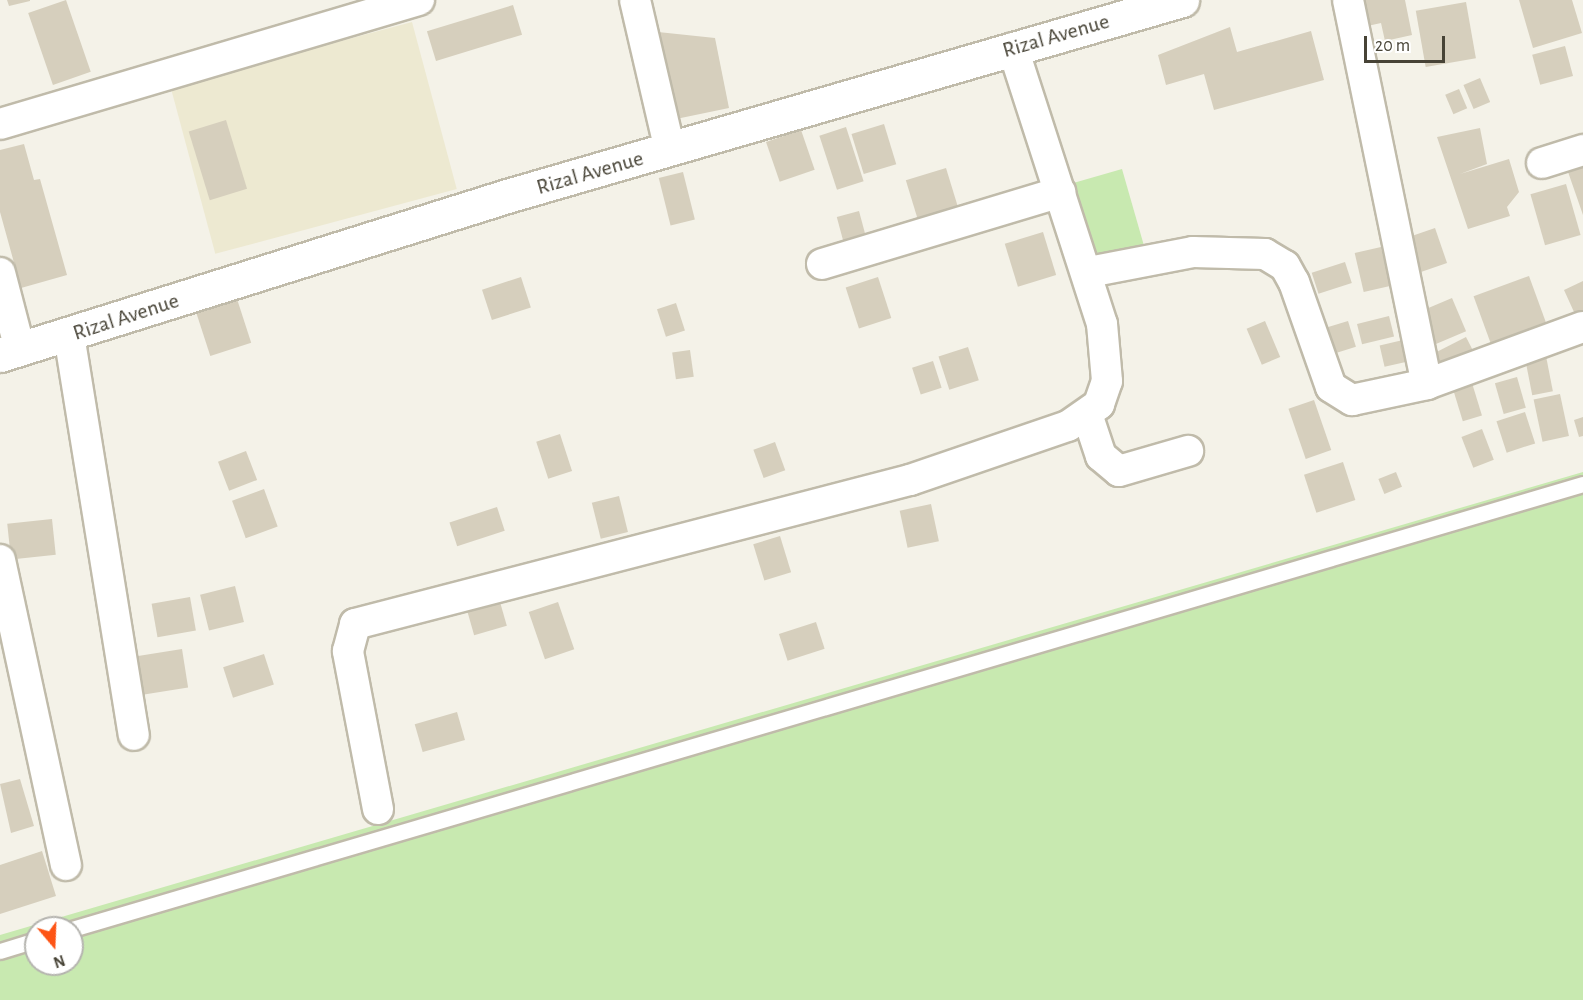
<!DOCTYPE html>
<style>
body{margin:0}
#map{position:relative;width:1583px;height:1000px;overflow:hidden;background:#f4f2e8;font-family:"Alegreya Sans",sans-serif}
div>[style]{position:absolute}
.education>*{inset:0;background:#ede9d1;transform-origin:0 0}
.green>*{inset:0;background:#c8e9b0;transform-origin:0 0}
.building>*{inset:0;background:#d6cfbd;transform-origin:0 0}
.roads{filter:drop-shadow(2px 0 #c0bbaa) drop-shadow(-2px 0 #c0bbaa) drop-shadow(0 2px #c0bbaa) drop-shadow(0 -2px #c0bbaa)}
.service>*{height:15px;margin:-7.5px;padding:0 7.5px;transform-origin:7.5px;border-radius:7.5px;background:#fff}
.minor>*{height:30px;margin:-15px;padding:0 15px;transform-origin:15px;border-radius:15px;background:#fff}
.tertiary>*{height:33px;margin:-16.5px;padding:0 16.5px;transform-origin:16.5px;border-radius:16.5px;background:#fff}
span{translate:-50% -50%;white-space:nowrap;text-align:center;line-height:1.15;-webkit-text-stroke:4.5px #fff;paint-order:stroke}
.street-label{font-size:22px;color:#474336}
.north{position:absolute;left:24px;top:916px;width:60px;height:60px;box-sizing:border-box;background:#fff;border:2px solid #b5b4af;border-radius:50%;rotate:161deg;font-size:16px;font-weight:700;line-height:24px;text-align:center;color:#474336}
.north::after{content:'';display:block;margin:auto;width:21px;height:27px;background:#fd5415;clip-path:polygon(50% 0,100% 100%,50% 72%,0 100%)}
.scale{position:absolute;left:1364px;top:36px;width:81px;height:27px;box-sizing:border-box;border:3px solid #474336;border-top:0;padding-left:8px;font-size:18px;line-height:21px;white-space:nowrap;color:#474336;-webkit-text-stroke:4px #fff;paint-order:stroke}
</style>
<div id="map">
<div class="education">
<i style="left:412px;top:22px;width:173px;height:250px;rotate:75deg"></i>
</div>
<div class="green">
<i style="left:1122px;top:169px;width:96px;height:56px;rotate:74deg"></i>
<i style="clip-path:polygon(evenodd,1583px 472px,1583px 1000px,0 1000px,0 935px,1583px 472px,36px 928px,72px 928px,72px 964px,36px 964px,36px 928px)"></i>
</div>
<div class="building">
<i style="clip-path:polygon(7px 0,30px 0,30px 1px,9px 6px)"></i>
<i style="left:66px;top:0;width:76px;height:40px;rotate:71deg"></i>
<i style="clip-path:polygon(1357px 0,1405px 0,1412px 35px,1385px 41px,1381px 23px,1363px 27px)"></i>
<i style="clip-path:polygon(1519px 0,1572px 0,1582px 33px,1533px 48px)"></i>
<i style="left:1466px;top:2px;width:57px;height:51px;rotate:80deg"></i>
<i style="left:513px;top:5px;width:31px;height:90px;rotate:73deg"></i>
<i style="clip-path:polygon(1230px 27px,1237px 52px,1311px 31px,1324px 80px,1214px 110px,1204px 74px,1166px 85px,1158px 55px)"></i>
<i style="clip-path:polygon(658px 32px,715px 38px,729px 108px,676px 119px)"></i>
<i style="left:1565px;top:46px;width:31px;height:34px;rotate:75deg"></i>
<i style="left:1480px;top:78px;width:26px;height:18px;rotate:67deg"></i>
<i style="left:1459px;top:89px;width:21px;height:15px;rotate:67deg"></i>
<i style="left:226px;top:120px;width:72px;height:39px;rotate:73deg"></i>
<i style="left:884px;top:124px;width:42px;height:34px;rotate:73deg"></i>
<i style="left:846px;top:127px;width:57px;height:28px;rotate:72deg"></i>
<i style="clip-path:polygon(1480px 128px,1487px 164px,1460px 174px,1509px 159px,1519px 192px,1507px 207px,1510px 216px,1468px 229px,1437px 137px)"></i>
<i style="left:801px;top:130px;width:42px;height:37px;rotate:71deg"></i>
<i style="clip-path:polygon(24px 144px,34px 180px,40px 179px,67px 275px,21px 288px,0 212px,0 150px)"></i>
<i style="clip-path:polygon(1583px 164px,1583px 215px,1567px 169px)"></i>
<i style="left:946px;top:168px;width:55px;height:42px;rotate:73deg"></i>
<i style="left:683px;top:172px;width:49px;height:25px;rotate:76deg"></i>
<i style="left:1566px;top:184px;width:53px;height:37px;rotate:74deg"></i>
<i style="left:859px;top:211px;width:27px;height:23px;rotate:75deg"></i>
<i style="left:1435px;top:228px;width:37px;height:33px;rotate:71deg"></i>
<i style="left:1043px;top:232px;width:45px;height:40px;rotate:73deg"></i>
<i style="left:1381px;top:247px;width:40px;height:27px;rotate:77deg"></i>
<i style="left:1345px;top:262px;width:22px;height:35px;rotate:72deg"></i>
<i style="left:1529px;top:276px;width:61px;height:59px;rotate:70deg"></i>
<i style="left:521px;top:277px;width:32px;height:41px;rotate:72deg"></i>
<i style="left:878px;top:277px;width:43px;height:34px;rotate:72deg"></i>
<i style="clip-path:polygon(1583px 281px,1583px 321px,1579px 323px,1564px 290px)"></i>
<i style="left:1452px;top:298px;width:36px;height:34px;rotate:67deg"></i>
<i style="left:237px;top:299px;width:46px;height:43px;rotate:72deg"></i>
<i style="left:676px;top:303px;width:29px;height:20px;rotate:72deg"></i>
<i style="left:1389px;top:316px;width:21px;height:33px;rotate:76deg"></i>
<i style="left:1265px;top:321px;width:39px;height:20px;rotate:67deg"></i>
<i style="left:1348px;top:321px;width:27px;height:25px;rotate:73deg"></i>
<i style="left:1466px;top:337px;width:22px;height:38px;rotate:63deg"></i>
<i style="left:1403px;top:340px;width:22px;height:24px;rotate:77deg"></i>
<i style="left:968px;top:347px;width:35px;height:31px;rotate:72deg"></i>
<i style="left:690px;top:350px;width:27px;height:18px;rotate:82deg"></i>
<i style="left:1546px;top:356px;width:36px;height:21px;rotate:79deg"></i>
<i style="left:933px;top:361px;width:28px;height:22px;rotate:72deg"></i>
<i style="left:1517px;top:377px;width:32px;height:23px;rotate:74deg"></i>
<i style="left:1472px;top:383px;width:34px;height:20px;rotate:73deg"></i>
<i style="left:1560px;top:394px;width:43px;height:27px;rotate:78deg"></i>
<i style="left:1314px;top:400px;width:53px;height:27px;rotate:71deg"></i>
<i style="left:1525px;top:412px;width:33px;height:30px;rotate:72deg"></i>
<i style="clip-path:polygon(1583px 417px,1583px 436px,1579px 437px,1574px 420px)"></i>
<i style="left:1482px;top:429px;width:33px;height:22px;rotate:69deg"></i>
<i style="left:560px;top:434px;width:39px;height:25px;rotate:72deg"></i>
<i style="left:775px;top:442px;width:30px;height:23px;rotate:70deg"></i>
<i style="left:246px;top:451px;width:31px;height:30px;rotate:69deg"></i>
<i style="left:1343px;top:462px;width:40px;height:41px;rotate:72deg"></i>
<i style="left:1396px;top:472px;width:16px;height:19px;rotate:68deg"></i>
<i style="left:264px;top:489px;width:40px;height:34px;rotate:70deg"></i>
<i style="left:619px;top:496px;width:37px;height:28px;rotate:76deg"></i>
<i style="left:931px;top:504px;width:38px;height:32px;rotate:78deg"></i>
<i style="left:497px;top:507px;width:25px;height:50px;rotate:72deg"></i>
<i style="left:52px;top:519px;width:36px;height:45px;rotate:84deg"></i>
<i style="left:780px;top:536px;width:38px;height:28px;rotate:73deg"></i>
<i style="left:235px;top:586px;width:37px;height:36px;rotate:76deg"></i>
<i style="left:498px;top:595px;width:32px;height:34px;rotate:74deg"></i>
<i style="left:190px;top:597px;width:34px;height:39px;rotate:80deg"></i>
<i style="left:558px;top:602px;width:50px;height:31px;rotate:71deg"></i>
<i style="left:816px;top:622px;width:28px;height:39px;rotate:72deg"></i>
<i style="left:182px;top:649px;width:39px;height:54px;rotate:81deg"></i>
<i style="left:264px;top:654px;width:32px;height:43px;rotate:72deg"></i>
<i style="left:457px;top:712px;width:29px;height:44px;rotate:74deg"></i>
<i style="clip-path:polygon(20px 779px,34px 826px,11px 833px,0 784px)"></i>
<i style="clip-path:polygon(42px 851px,56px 896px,0 914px,0 865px)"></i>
</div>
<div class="roads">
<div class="service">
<i style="left:72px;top:929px;width:1575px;rotate:-16.41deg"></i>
<i style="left:0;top:951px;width:38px;rotate:-17deg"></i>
</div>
<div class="minor">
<i style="left:635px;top:0;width:154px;rotate:76.9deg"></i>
<i style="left:1348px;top:0;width:392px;rotate:78.4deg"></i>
<i style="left:0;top:124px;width:437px;rotate:-16.5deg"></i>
<i style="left:1542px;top:163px;width:43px;rotate:-17.6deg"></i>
<i style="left:822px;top:264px;width:249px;rotate:-16.8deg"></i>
<i style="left:1089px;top:272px;width:106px;rotate:-10.9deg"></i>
<i style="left:1193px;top:252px;width:72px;rotate:1.6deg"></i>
<i style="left:1265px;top:254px;width:23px;rotate:31deg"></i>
<i style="left:1285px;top:266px;width:18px;rotate:61deg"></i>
<i style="left:1294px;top:282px;width:111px;rotate:70.6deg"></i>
<i style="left:1331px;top:387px;width:25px;rotate:32deg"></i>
<i style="left:1352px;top:400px;width:77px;rotate:-12deg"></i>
<i style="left:1427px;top:384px;width:166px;rotate:-20.1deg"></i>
<i style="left:0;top:273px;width:80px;rotate:75.4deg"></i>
<i style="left:69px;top:335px;width:405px;rotate:80.8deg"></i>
<i style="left:1088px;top:417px;width:41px;rotate:71.6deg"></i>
<i style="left:1101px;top:456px;width:23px;rotate:40deg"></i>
<i style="left:1119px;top:471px;width:72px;rotate:-16.2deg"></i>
<i style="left:0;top:560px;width:312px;rotate:77.8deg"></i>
<i style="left:378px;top:809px;width:161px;rotate:-100.8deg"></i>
<i style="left:348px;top:651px;width:28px;rotate:-75deg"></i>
<i style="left:355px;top:624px;width:573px;rotate:-14.55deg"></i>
<i style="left:910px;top:480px;width:167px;rotate:-18.9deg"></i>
<i style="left:1068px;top:426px;width:38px;rotate:-35deg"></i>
<i style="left:1099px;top:404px;width:24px;rotate:-71deg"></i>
<i style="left:1107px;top:381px;width:57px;rotate:-95deg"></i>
<i style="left:1102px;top:324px;width:290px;rotate:-107.9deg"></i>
</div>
<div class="tertiary">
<i style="left:0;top:355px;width:531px;rotate:-17.41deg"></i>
<i style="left:507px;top:196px;width:703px;rotate:-16.19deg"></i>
</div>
</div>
<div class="street-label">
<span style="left:1056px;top:36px;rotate:-16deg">Rizal Avenue</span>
<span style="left:590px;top:173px;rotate:-16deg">Rizal Avenue</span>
<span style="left:126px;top:317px;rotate:-18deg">Rizal Avenue</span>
</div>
<div class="north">N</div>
<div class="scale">20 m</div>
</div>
